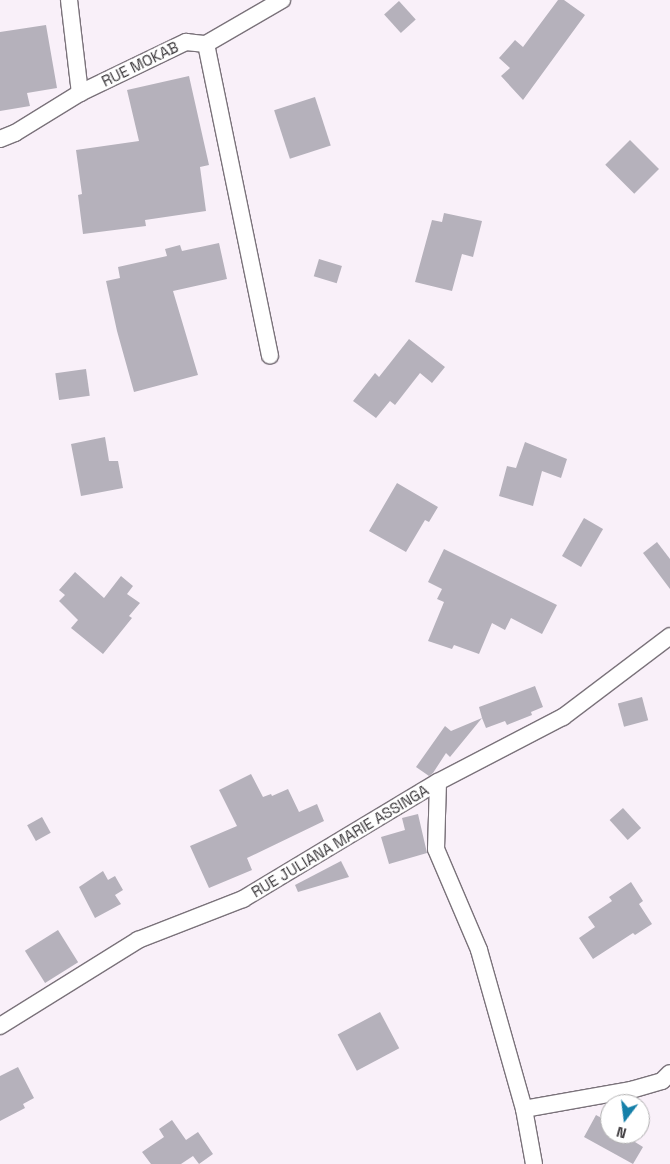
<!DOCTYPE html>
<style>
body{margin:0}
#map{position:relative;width:670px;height:1164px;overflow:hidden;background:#f9f0f9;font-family:"Space Grotesk",sans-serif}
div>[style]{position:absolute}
.building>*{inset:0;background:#b5b1bb;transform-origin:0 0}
.roads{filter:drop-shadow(1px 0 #7a727a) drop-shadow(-1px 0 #7a727a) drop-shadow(0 1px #7a727a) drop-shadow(0 -1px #7a727a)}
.minor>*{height:16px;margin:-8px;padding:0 8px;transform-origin:8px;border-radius:8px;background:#fff}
span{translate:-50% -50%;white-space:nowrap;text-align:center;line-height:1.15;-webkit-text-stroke:4.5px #fff;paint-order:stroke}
.street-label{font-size:15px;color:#393639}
.north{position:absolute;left:600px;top:1094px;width:50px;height:50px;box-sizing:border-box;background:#fff;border:1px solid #b0afb0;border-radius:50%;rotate:195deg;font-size:14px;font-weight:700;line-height:20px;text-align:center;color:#393639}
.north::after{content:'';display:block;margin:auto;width:18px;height:22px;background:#1580a9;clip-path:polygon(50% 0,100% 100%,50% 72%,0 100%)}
</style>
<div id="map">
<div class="building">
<i style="clip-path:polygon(558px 0,564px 0,585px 15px,523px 100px,501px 76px,510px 68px,499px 58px,515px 40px,523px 47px)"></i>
<i style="left:399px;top:1px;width:25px;height:20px;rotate:48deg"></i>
<i style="clip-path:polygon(46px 25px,57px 88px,27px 93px,30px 106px,0 111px,0 32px)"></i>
<i style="clip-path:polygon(189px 76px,209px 165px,200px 167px,206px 211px,145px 220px,146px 226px,83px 234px,78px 195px,82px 194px,76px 150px,139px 141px,127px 90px)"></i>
<i style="left:315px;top:97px;width:51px;height:43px;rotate:72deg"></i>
<i style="left:630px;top:140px;width:41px;height:35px;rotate:45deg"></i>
<i style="clip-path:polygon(444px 213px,482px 221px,473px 257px,462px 254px,452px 291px,415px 282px,432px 220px,442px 222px)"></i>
<i style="clip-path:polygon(219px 243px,227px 279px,173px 291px,198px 375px,134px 392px,117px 331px,106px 281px,120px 278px,118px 267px,167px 256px,165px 249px,180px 245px,182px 251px)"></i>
<i style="left:319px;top:259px;width:24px;height:18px;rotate:17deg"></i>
<i style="clip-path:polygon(409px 339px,445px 367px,432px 383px,420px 373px,395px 405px,390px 401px,376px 418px,353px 401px,375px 373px,379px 377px)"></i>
<i style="left:86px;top:369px;width:27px;height:31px;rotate:82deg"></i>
<i style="clip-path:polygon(105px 437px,109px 461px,118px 461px,123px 488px,81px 496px,71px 444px)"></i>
<i style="clip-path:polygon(525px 442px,567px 459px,561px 478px,542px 471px,533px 506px,499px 496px,507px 466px,516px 468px)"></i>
<i style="clip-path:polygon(397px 483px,438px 507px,429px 522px,425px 520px,406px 552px,369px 531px)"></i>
<i style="left:584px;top:518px;width:22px;height:44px;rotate:30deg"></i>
<i style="clip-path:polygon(657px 542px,670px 559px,670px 589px,643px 553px)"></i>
<i style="clip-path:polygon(444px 549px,557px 605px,542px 634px,511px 618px,505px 630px,492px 623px,479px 654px,454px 645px,452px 649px,428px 641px,444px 602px,437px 599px,442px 589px,428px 582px)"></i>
<i style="clip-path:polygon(75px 572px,104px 598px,121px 576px,133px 586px,127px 594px,140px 603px,129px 616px,132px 618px,103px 654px,71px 628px,78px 620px,59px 601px,65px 595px,59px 590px)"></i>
<i style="clip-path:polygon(535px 686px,543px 707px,531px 712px,532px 715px,507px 725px,505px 721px,486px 728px,482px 718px,450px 757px,446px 753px,433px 773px,429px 776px,416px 767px,445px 726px,451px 731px,482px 718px,479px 707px)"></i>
<i style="left:642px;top:697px;width:24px;height:25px;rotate:75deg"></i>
<i style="clip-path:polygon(251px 774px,263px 797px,271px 794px,272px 796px,288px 789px,299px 812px,317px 804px,324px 821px,247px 858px,252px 870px,209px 888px,190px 846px,237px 826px,219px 790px)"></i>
<i style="left:623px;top:808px;width:27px;height:18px;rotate:48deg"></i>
<i style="clip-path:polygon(418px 814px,427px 853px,389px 864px,381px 837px,405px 830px,402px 818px)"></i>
<i style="left:42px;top:817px;width:18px;height:17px;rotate:61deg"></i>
<i style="clip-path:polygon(341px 861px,349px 877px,298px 892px,295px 885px)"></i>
<i style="clip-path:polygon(103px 871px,108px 880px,115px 876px,123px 890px,115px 895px,121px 904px,95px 918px,79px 887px)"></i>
<i style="clip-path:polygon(631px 882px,643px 901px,639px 904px,652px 924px,635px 935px,633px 933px,593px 959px,579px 938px,595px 927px,588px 917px,612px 901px,609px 897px)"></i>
<i style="left:58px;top:930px;width:38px;height:39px;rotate:58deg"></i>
<i style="left:380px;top:1012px;width:41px;height:48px;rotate:62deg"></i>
<i style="clip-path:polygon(18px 1067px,34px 1098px,23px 1104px,25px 1108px,0 1121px,0 1076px)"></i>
<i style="clip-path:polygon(596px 1115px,607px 1121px,610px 1116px,610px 1134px,640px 1134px,635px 1142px,643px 1147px,633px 1164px,584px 1137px)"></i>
<i style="clip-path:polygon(172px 1120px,186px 1140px,198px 1132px,213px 1154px,199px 1164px,193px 1156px,181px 1164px,151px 1164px,142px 1152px,164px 1137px,159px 1129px)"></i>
</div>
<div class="roads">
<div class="minor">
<i style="left:69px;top:0;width:94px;rotate:83.3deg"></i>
<i style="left:206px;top:44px;width:318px;rotate:78.4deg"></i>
<i style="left:0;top:139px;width:16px;rotate:-22deg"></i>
<i style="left:15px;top:133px;width:76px;rotate:-31.6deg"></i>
<i style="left:80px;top:93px;width:118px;rotate:-25.7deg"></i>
<i style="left:186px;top:42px;width:20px;rotate:6deg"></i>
<i style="left:206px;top:44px;width:88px;rotate:-30.1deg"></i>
<i style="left:438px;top:782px;width:67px;rotate:91.7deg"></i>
<i style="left:436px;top:849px;width:110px;rotate:66.9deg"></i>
<i style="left:479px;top:950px;width:165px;rotate:74.2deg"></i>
<i style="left:524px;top:1109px;width:56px;rotate:79.7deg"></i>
<i style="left:0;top:1026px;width:163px;rotate:-31.9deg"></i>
<i style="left:138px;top:940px;width:113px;rotate:-21.3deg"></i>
<i style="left:243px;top:899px;width:227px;rotate:-31deg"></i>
<i style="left:438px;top:782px;width:141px;rotate:-27.5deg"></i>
<i style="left:563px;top:717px;width:134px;rotate:-37.1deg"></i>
<i style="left:524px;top:1109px;width:109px;rotate:-10.1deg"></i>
<i style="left:631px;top:1090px;width:32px;rotate:-16deg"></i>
<i style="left:662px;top:1081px;width:11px;rotate:-45deg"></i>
</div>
</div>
<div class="street-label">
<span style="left:140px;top:64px;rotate:-26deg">RUE MOKAB</span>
<span style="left:340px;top:841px;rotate:-31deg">RUE JULIANA MARIE ASSINGA</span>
</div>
<div class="north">N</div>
</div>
